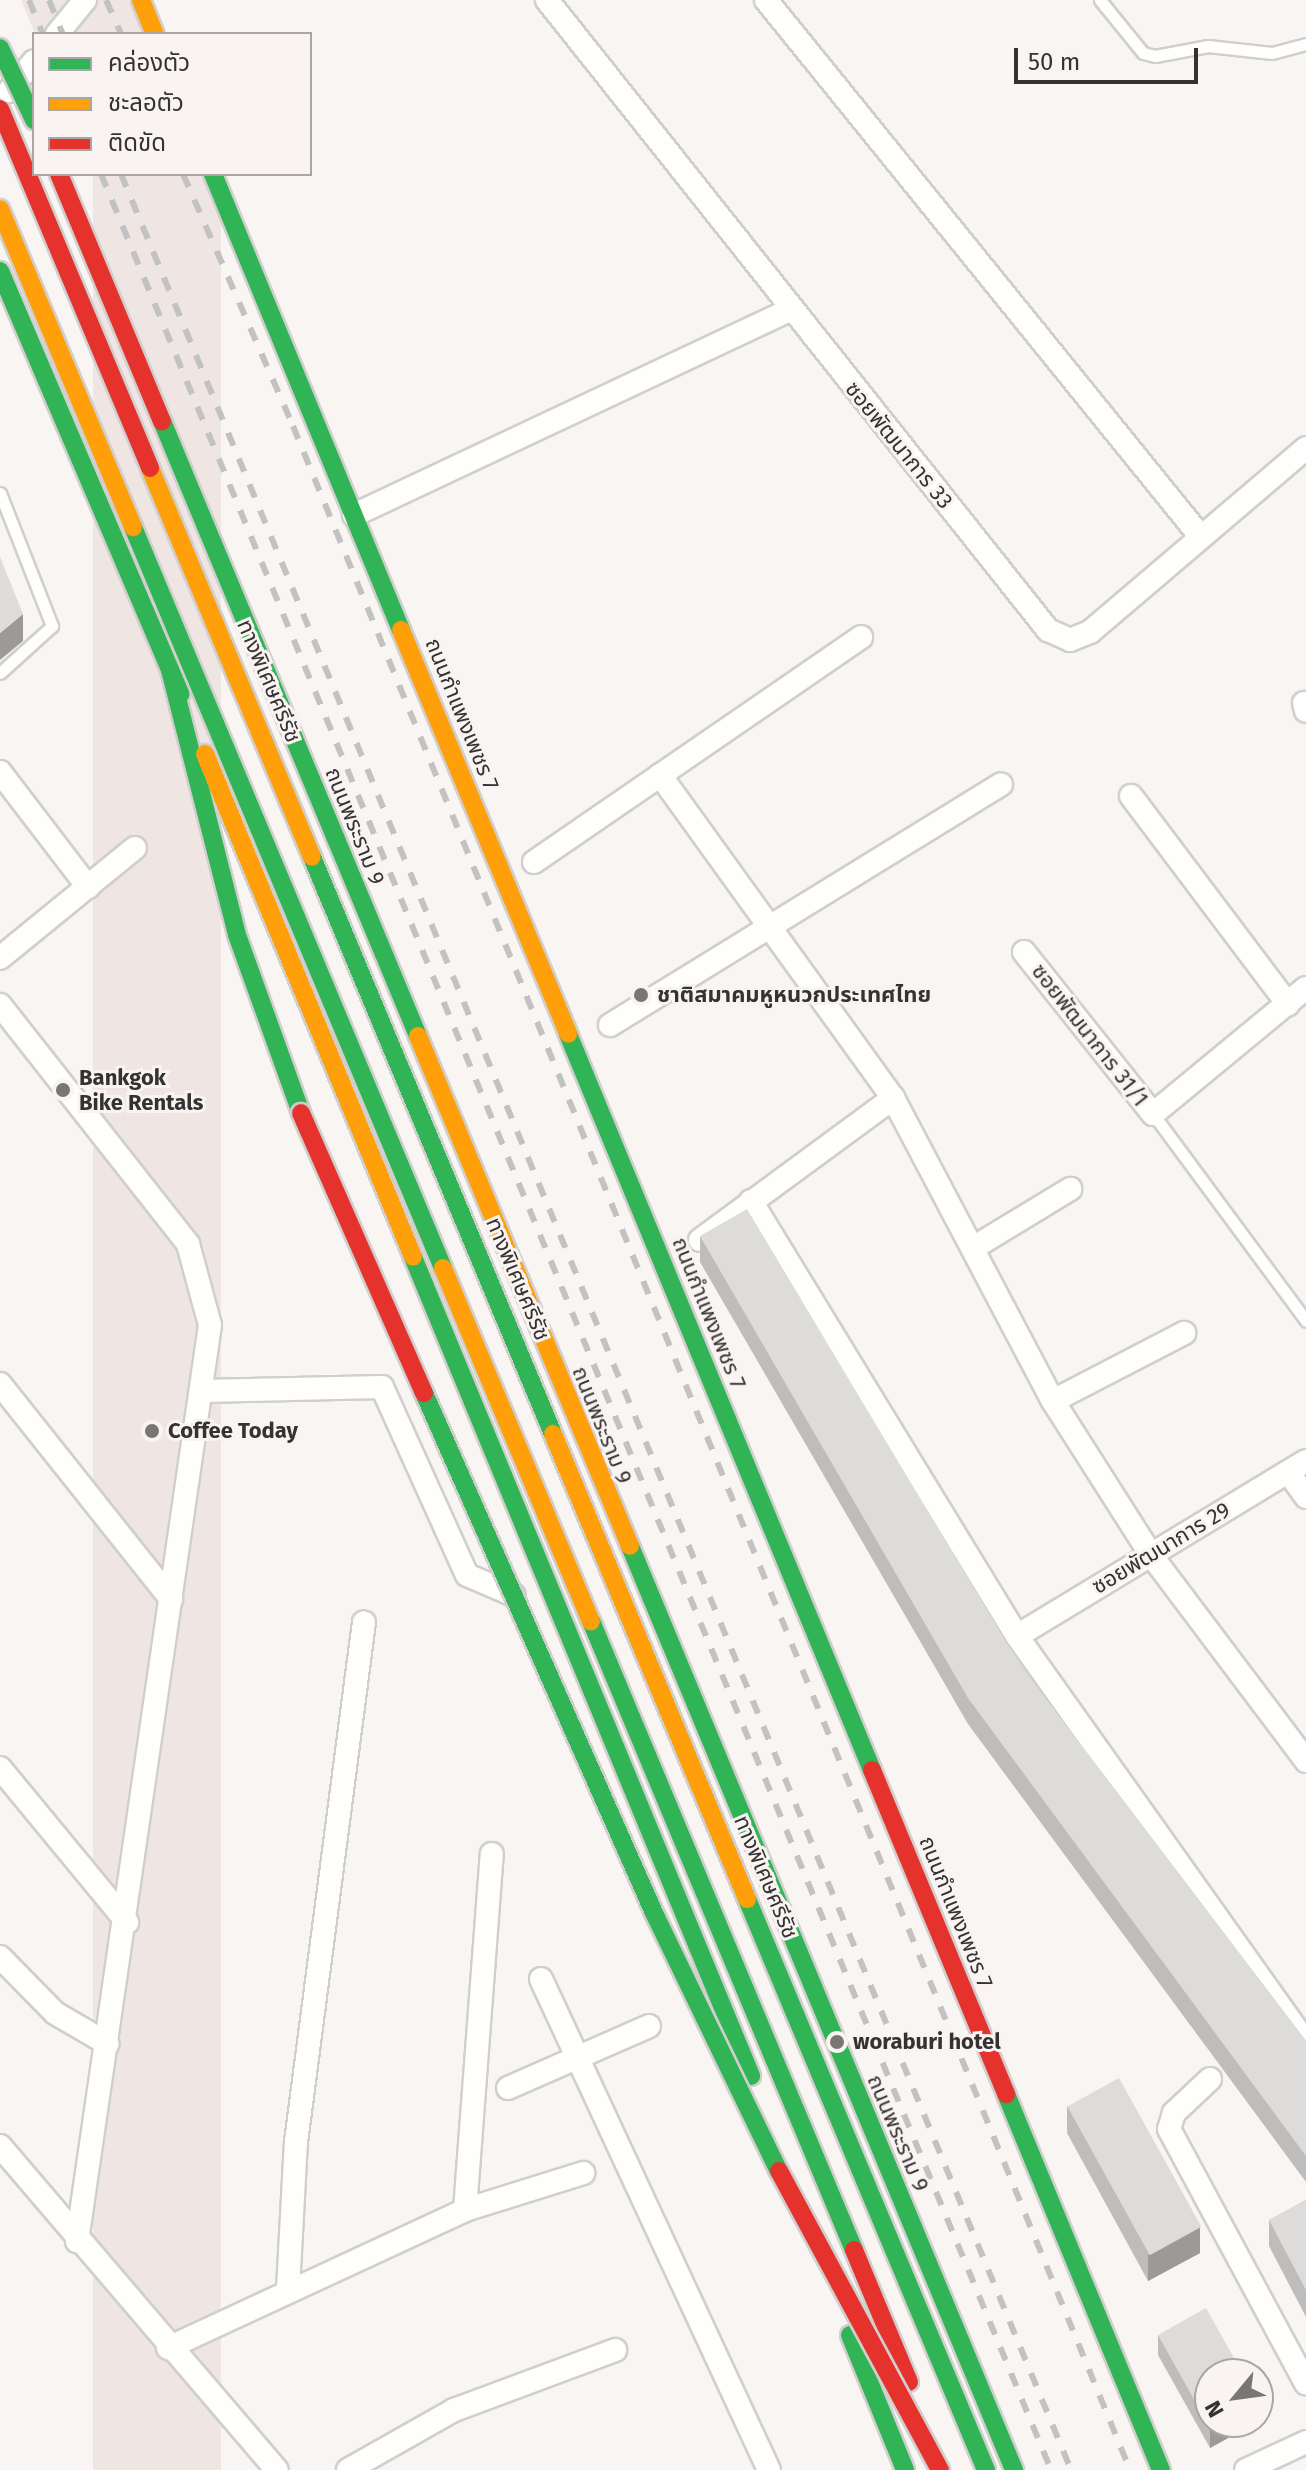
<!DOCTYPE html>
<meta charset="utf-8">
<style>
body{margin:0}
#map{position:relative;width:1306px;height:2470px;overflow:hidden;background:#f8f5f3;font-family:"Fira Sans","Noto Sans Thai",sans-serif}
div>[style]{position:absolute}
.built>*{inset:0;background:#efe6e4;transform-origin:0 0}
.roads{filter:drop-shadow(2px 0 #d1cfce) drop-shadow(-2px 0 #d1cfce) drop-shadow(0 2px #d1cfce) drop-shadow(0 -2px #d1cfce)}
.lane>*{height:11px;margin:-5.5px;padding:0 5.5px;transform-origin:5.5px;border-radius:5.5px;background:#fefefd}
.street>*{height:22px;margin:-11px;padding:0 11px;transform-origin:11px;border-radius:11px;background:#fefefd}
.fast>*{height:18px;margin:-9px;padding:0 9px;transform-origin:9px;border-radius:9px;background:#30b455}
.slow>*{height:18px;margin:-9px;padding:0 9px;transform-origin:9px;border-radius:9px;background:#ff9f0a}
.jam>*{height:18px;margin:-9px;padding:0 9px;transform-origin:9px;border-radius:9px;background:#e5322d}
.rail>*{height:6px;margin-top:-3px;transform-origin:0;background:repeating-linear-gradient(90deg,#c2c2c2 0 14px,transparent 0 28px)}
.bridges{filter:drop-shadow(2px 0 #d1cfce) drop-shadow(-2px 0 #d1cfce) drop-shadow(0 2px #d1cfce) drop-shadow(0 -2px #d1cfce)}
.fast-bridge>*{height:18px;margin:-9px;padding:0 9px;transform-origin:9px;border-radius:9px;background:#30b455}
.jam-bridge>*{height:18px;margin:-9px;padding:0 9px;transform-origin:9px;border-radius:9px;background:#e5322d}
.wall>*{inset:0;background:#bfbdbc}
.shaded-wall>*{inset:0;background:#9b9a99}
.building>*{inset:0;background:#dedcdb;transform-origin:0 0}
.dots>*{width:22px;height:22px;translate:-50% -50%;box-sizing:border-box;border:4px solid #f9f4f2;border-radius:50%}
span{translate:-50% -50%;white-space:nowrap;text-align:center;line-height:1.15;-webkit-text-stroke:6px #f9f4f2;paint-order:stroke}
.street-label{font-size:22px;color:#343232}
.poi-label{font-size:22px;color:#343232;font-weight:700}
.left{translate:0 -50%;text-align:left}
.legend{position:absolute;left:32px;top:32px;width:280px;height:144px;box-sizing:border-box;background:#f9f4f2;border:2px solid #aaa6a5;margin:0;padding:10px 14px;list-style:none;font-size:24px;color:#343232}
.legend li{display:flex;align-items:center;gap:16px;height:40px}
.legend b{width:40px;border:2px solid #aaa6a5}
.north{position:absolute;left:1194px;top:2358px;width:80px;height:80px;box-sizing:border-box;background:#f9f4f2;border:2px solid #aaa6a5;border-radius:50%;rotate:241deg;font-size:22px;font-weight:700;line-height:32px;text-align:center;color:#343232}
.north::after{content:'';display:block;margin:auto;width:28px;height:36px;background:#797676;clip-path:polygon(50% 0,100% 100%,50% 72%,0 100%)}
.scale{position:absolute;left:1014px;top:48px;width:184px;height:36px;box-sizing:border-box;border:4px solid #343232;border-top:0;padding-left:10px;font-size:24px;line-height:28px;white-space:nowrap;color:#343232;-webkit-text-stroke:6px #f9f4f2;paint-order:stroke}
</style>
<div id="map">
<div class="built">
<i style="clip-path:polygon(21px 0,150px 0,164px 34px,35px 34px)"></i>
<i style="left:93px;top:174px;width:128px;height:2486px"></i>
</div>
<div class="roads">
<div class="lane">
<i style="left:1100px;top:0;width:68px;rotate:50.9deg"></i>
<i style="left:1143px;top:53px;width:12px;rotate:14deg"></i>
<i style="left:1155px;top:56px;width:54px;rotate:-10.7deg"></i>
<i style="left:1208px;top:46px;width:64px;rotate:6.2deg"></i>
<i style="left:1272px;top:53px;width:35px;rotate:-15deg"></i>
<i style="left:0;top:493px;width:143px;rotate:68.6deg"></i>
<i style="left:52px;top:626px;width:70px;rotate:137.9deg"></i>
<i style="left:1153px;top:1114px;width:257px;rotate:53.5deg"></i>
</div>
<div class="street">
<i style="left:547px;top:0;width:805px;rotate:51.51deg"></i>
<i style="left:1048px;top:630px;width:24px;rotate:24deg"></i>
<i style="left:1070px;top:640px;width:22px;rotate:-22deg"></i>
<i style="left:1090px;top:632px;width:284px;rotate:-40.4deg"></i>
<i style="left:766px;top:0;width:690px;rotate:51deg"></i>
<i style="left:57px;top:34px;width:44px;rotate:-50.5deg"></i>
<i style="left:9px;top:91px;width:39px;rotate:-50deg"></i>
<i style="left:354px;top:515px;width:482px;rotate:-25.2deg"></i>
<i style="left:1304px;top:703px;width:8px;rotate:76deg"></i>
<i style="left:0;top:772px;width:145px;rotate:52.6deg"></i>
<i style="left:660px;top:775px;width:398px;rotate:54.2deg"></i>
<i style="left:893px;top:1098px;width:343px;rotate:62.2deg"></i>
<i style="left:1053px;top:1401px;width:183px;rotate:57.5deg"></i>
<i style="left:1151px;top:1555px;width:258px;rotate:53deg"></i>
<i style="left:1131px;top:796px;width:261px;rotate:53deg"></i>
<i style="left:534px;top:862px;width:397px;rotate:-34.5deg"></i>
<i style="left:1024px;top:952px;width:207px;rotate:51.5deg"></i>
<i style="left:1153px;top:1114px;width:198px;rotate:-39.5deg"></i>
<i style="left:0;top:958px;width:174px;rotate:-39.2deg"></i>
<i style="left:0;top:1005px;width:304px;rotate:51.8deg"></i>
<i style="left:188px;top:1244px;width:84px;rotate:74.8deg"></i>
<i style="left:210px;top:1325px;width:926px;rotate:98.26deg"></i>
<i style="left:610px;top:1025px;width:459px;rotate:-31.6deg"></i>
<i style="left:751px;top:1201px;width:510px;rotate:58.55deg"></i>
<i style="left:1017px;top:1636px;width:498px;rotate:54.6deg"></i>
<i style="left:700px;top:1240px;width:240px;rotate:-36.3deg"></i>
<i style="left:973px;top:1248px;width:114px;rotate:-31.3deg"></i>
<i style="left:0;top:1384px;width:275px;rotate:51.5deg"></i>
<i style="left:203px;top:1391px;width:179px;rotate:-1.3deg"></i>
<i style="left:382px;top:1387px;width:206px;rotate:65.7deg"></i>
<i style="left:467px;top:1575px;width:51px;rotate:23.1deg"></i>
<i style="left:1053px;top:1401px;width:148px;rotate:-27.4deg"></i>
<i style="left:1288px;top:1472px;width:31px;rotate:54deg"></i>
<i style="left:1017px;top:1636px;width:338px;rotate:-31.2deg"></i>
<i style="left:0;top:1768px;width:200px;rotate:50.5deg"></i>
<i style="left:0;top:1957px;width:78px;rotate:45.5deg"></i>
<i style="left:55px;top:2013px;width:61px;rotate:30.3deg"></i>
<i style="left:541px;top:1979px;width:541px;rotate:65.09deg"></i>
<i style="left:1210px;top:2079px;width:50px;rotate:136.6deg"></i>
<i style="left:1174px;top:2113px;width:17px;rotate:107deg"></i>
<i style="left:1169px;top:2129px;width:289px;rotate:61.7deg"></i>
<i style="left:508px;top:2088px;width:154px;rotate:-23.7deg"></i>
<i style="left:0;top:2146px;width:426px;rotate:49.5deg"></i>
<i style="left:465px;top:2210px;width:357px;rotate:-85.7deg"></i>
<i style="left:288px;top:2289px;width:147px;rotate:-86.9deg"></i>
<i style="left:296px;top:2142px;width:524px;rotate:-82.55deg"></i>
<i style="left:168px;top:2348px;width:327px;rotate:-24.9deg"></i>
<i style="left:465px;top:2210px;width:124px;rotate:-17.4deg"></i>
<i style="left:348px;top:2470px;width:122px;rotate:-29.5deg"></i>
<i style="left:454px;top:2410px;width:172px;rotate:-20.4deg"></i>
<i style="left:1246px;top:2470px;width:66px;rotate:-25deg"></i>
</div>
<div class="fast">
<i style="left:213px;top:174px;width:493px;rotate:67.6deg"></i>
<i style="left:0;top:271px;width:460px;rotate:66.9deg"></i>
<i style="left:162px;top:421px;width:666px;rotate:67.4deg"></i>
<i style="left:133px;top:527px;width:803px;rotate:67.3deg"></i>
<i style="left:170px;top:670px;width:273px;rotate:75.8deg"></i>
<i style="left:237px;top:935px;width:189px;rotate:70.2deg"></i>
<i style="left:312px;top:857px;width:625px;rotate:67.33deg"></i>
<i style="left:568px;top:1034px;width:796px;rotate:67.56deg"></i>
<i style="left:413px;top:1257px;width:886px;rotate:67.57deg"></i>
<i style="left:630px;top:1546px;width:1001px;rotate:67.43deg"></i>
<i style="left:591px;top:1621px;width:682px;rotate:67.31deg"></i>
<i style="left:747px;top:1899px;width:619px;rotate:67.29deg"></i>
<i style="left:1006px;top:2094px;width:407px;rotate:67.6deg"></i>
<i style="left:850px;top:2335px;width:146px;rotate:67.8deg"></i>
</div>
<div class="slow">
<i style="left:141px;top:0;width:37px;rotate:68deg"></i>
<i style="left:0;top:209px;width:345px;rotate:67.3deg"></i>
<i style="left:150px;top:468px;width:421px;rotate:67.4deg"></i>
<i style="left:401px;top:630px;width:437px;rotate:67.5deg"></i>
<i style="left:205px;top:754px;width:544px;rotate:67.53deg"></i>
<i style="left:418px;top:1036px;width:552px;rotate:67.43deg"></i>
<i style="left:443px;top:1268px;width:383px;rotate:67.3deg"></i>
<i style="left:553px;top:1434px;width:504px;rotate:67.35deg"></i>
</div>
<div class="jam">
<i style="left:0;top:109px;width:389px;rotate:67.3deg"></i>
<i style="left:59px;top:174px;width:268px;rotate:67.4deg"></i>
<i style="left:872px;top:1770px;width:351px;rotate:67.5deg"></i>
<i style="left:854px;top:2250px;width:143px;rotate:67.4deg"></i>
</div>
</div>
<div class="rail">
<i style="left:29px;top:0;width:37px;rotate:68deg"></i>
<i style="left:49px;top:0;width:37px;rotate:68deg"></i>
<i style="left:106px;top:0;width:37px;rotate:66deg"></i>
<i style="left:101px;top:174px;width:2485px;rotate:67.52deg"></i>
<i style="left:121px;top:174px;width:2485px;rotate:67.52deg"></i>
<i style="left:183px;top:174px;width:275px;rotate:66.4deg"></i>
<i style="left:293px;top:426px;width:2209px;rotate:67.73deg"></i>
</div>
<div class="bridges">
<div class="fast-bridge">
<i style="left:0;top:48px;width:80px;rotate:64.7deg"></i>
<i style="left:424px;top:1393px;width:571px;rotate:66.13deg"></i>
<i style="left:655px;top:1915px;width:284px;rotate:64.2deg"></i>
</div>
<div class="jam-bridge">
<i style="left:301px;top:1113px;width:306px;rotate:66.3deg"></i>
<i style="left:779px;top:2171px;width:340px;rotate:61.7deg"></i>
</div>
</div>
<div class="wall">
<i style="clip-path:polygon(700px 1236px,1018px 1662px,1306px 2041px,1306px 2182px,968px 1724px,700px 1262px)"></i>
<i style="clip-path:polygon(1067px 2106px,1200px 2253px,1148px 2281px,1067px 2133px)"></i>
<i style="clip-path:polygon(1306px 2200px,1306px 2317px,1269px 2246px,1269px 2220px)"></i>
<i style="clip-path:polygon(1158px 2335px,1257px 2422px,1210px 2448px,1158px 2355px)"></i>
</div>
<div class="shaded-wall">
<i style="clip-path:polygon(23px 614px,23px 641px,0 660px,0 633px)"></i>
<i style="clip-path:polygon(1200px 2227px,1200px 2253px,1148px 2281px,1148px 2255px)"></i>
<i style="clip-path:polygon(1221px 2422px,1257px 2422px,1210px 2448px,1210px 2428px)"></i>
</div>
<div class="building">
<i style="clip-path:polygon(0 557px,23px 614px,0 633px)"></i>
<i style="clip-path:polygon(747px 1209px,1018px 1662px,1306px 2041px,1306px 2156px,968px 1698px,700px 1236px)"></i>
<i style="left:1119px;top:2078px;width:170px;height:59px;rotate:61deg"></i>
<i style="clip-path:polygon(1306px 2200px,1306px 2290px,1269px 2220px)"></i>
<i style="clip-path:polygon(1206px 2308px,1243px 2374px,1210px 2374px,1210px 2422px,1221px 2422px,1210px 2428px,1158px 2335px)"></i>
</div>
<div class="dots">
<i style="left:641px;top:995px;background:#797676"></i>
<i style="left:63px;top:1090px;background:#797676"></i>
<i style="left:152px;top:1431px;background:#797676"></i>
<i style="left:837px;top:2042px;background:#797676"></i>
</div>
<div class="street-label">
<span style="left:899px;top:445px;rotate:51deg">ซอยพัฒนาการ 33</span>
<span style="left:269px;top:681px;rotate:67deg">ทางพิเศษศรีรัช</span>
<span style="left:462px;top:714px;rotate:68deg">ถนนกำแพงเพชร 7</span>
<span style="left:355px;top:826px;rotate:68deg">ถนนพระราม 9</span>
<span style="left:1090px;top:1035px;rotate:52deg">ซอยพัฒนาการ 31/1</span>
<span style="left:518px;top:1279px;rotate:67deg">ทางพิเศษศรีรัช</span>
<span style="left:709px;top:1313px;rotate:68deg">ถนนกำแพงเพชร 7</span>
<span style="left:602px;top:1425px;rotate:68deg">ถนนพระราม 9</span>
<span style="left:1161px;top:1548px;rotate:-31deg">ซอยพัฒนาการ 29</span>
<span style="left:766px;top:1877px;rotate:67deg">ทางพิเศษศรีรัช</span>
<span style="left:956px;top:1912px;rotate:68deg">ถนนกำแพงเพชร 7</span>
<span style="left:898px;top:2133px;rotate:67deg">ถนนพระราม 9</span>
</div>
<div class="poi-label">
<span class="left" style="left:657px;top:995px">ชาติสมาคมหูหนวกประเทศไทย</span>
<span class="left" style="left:79px;top:1090px">Bankgok<br>Bike Rentals</span>
<span class="left" style="left:168px;top:1431px">Coffee Today</span>
<span class="left" style="left:853px;top:2042px">woraburi hotel</span>
</div>
<ul class="legend">
<li><b style="height:10px;background:#30b455"></b>คล่องตัว</li>
<li><b style="height:10px;background:#ff9f0a"></b>ชะลอตัว</li>
<li><b style="height:10px;background:#e5322d"></b>ติดขัด</li>
</ul>
<div class="north">N</div>
<div class="scale">50 m</div>
</div>
